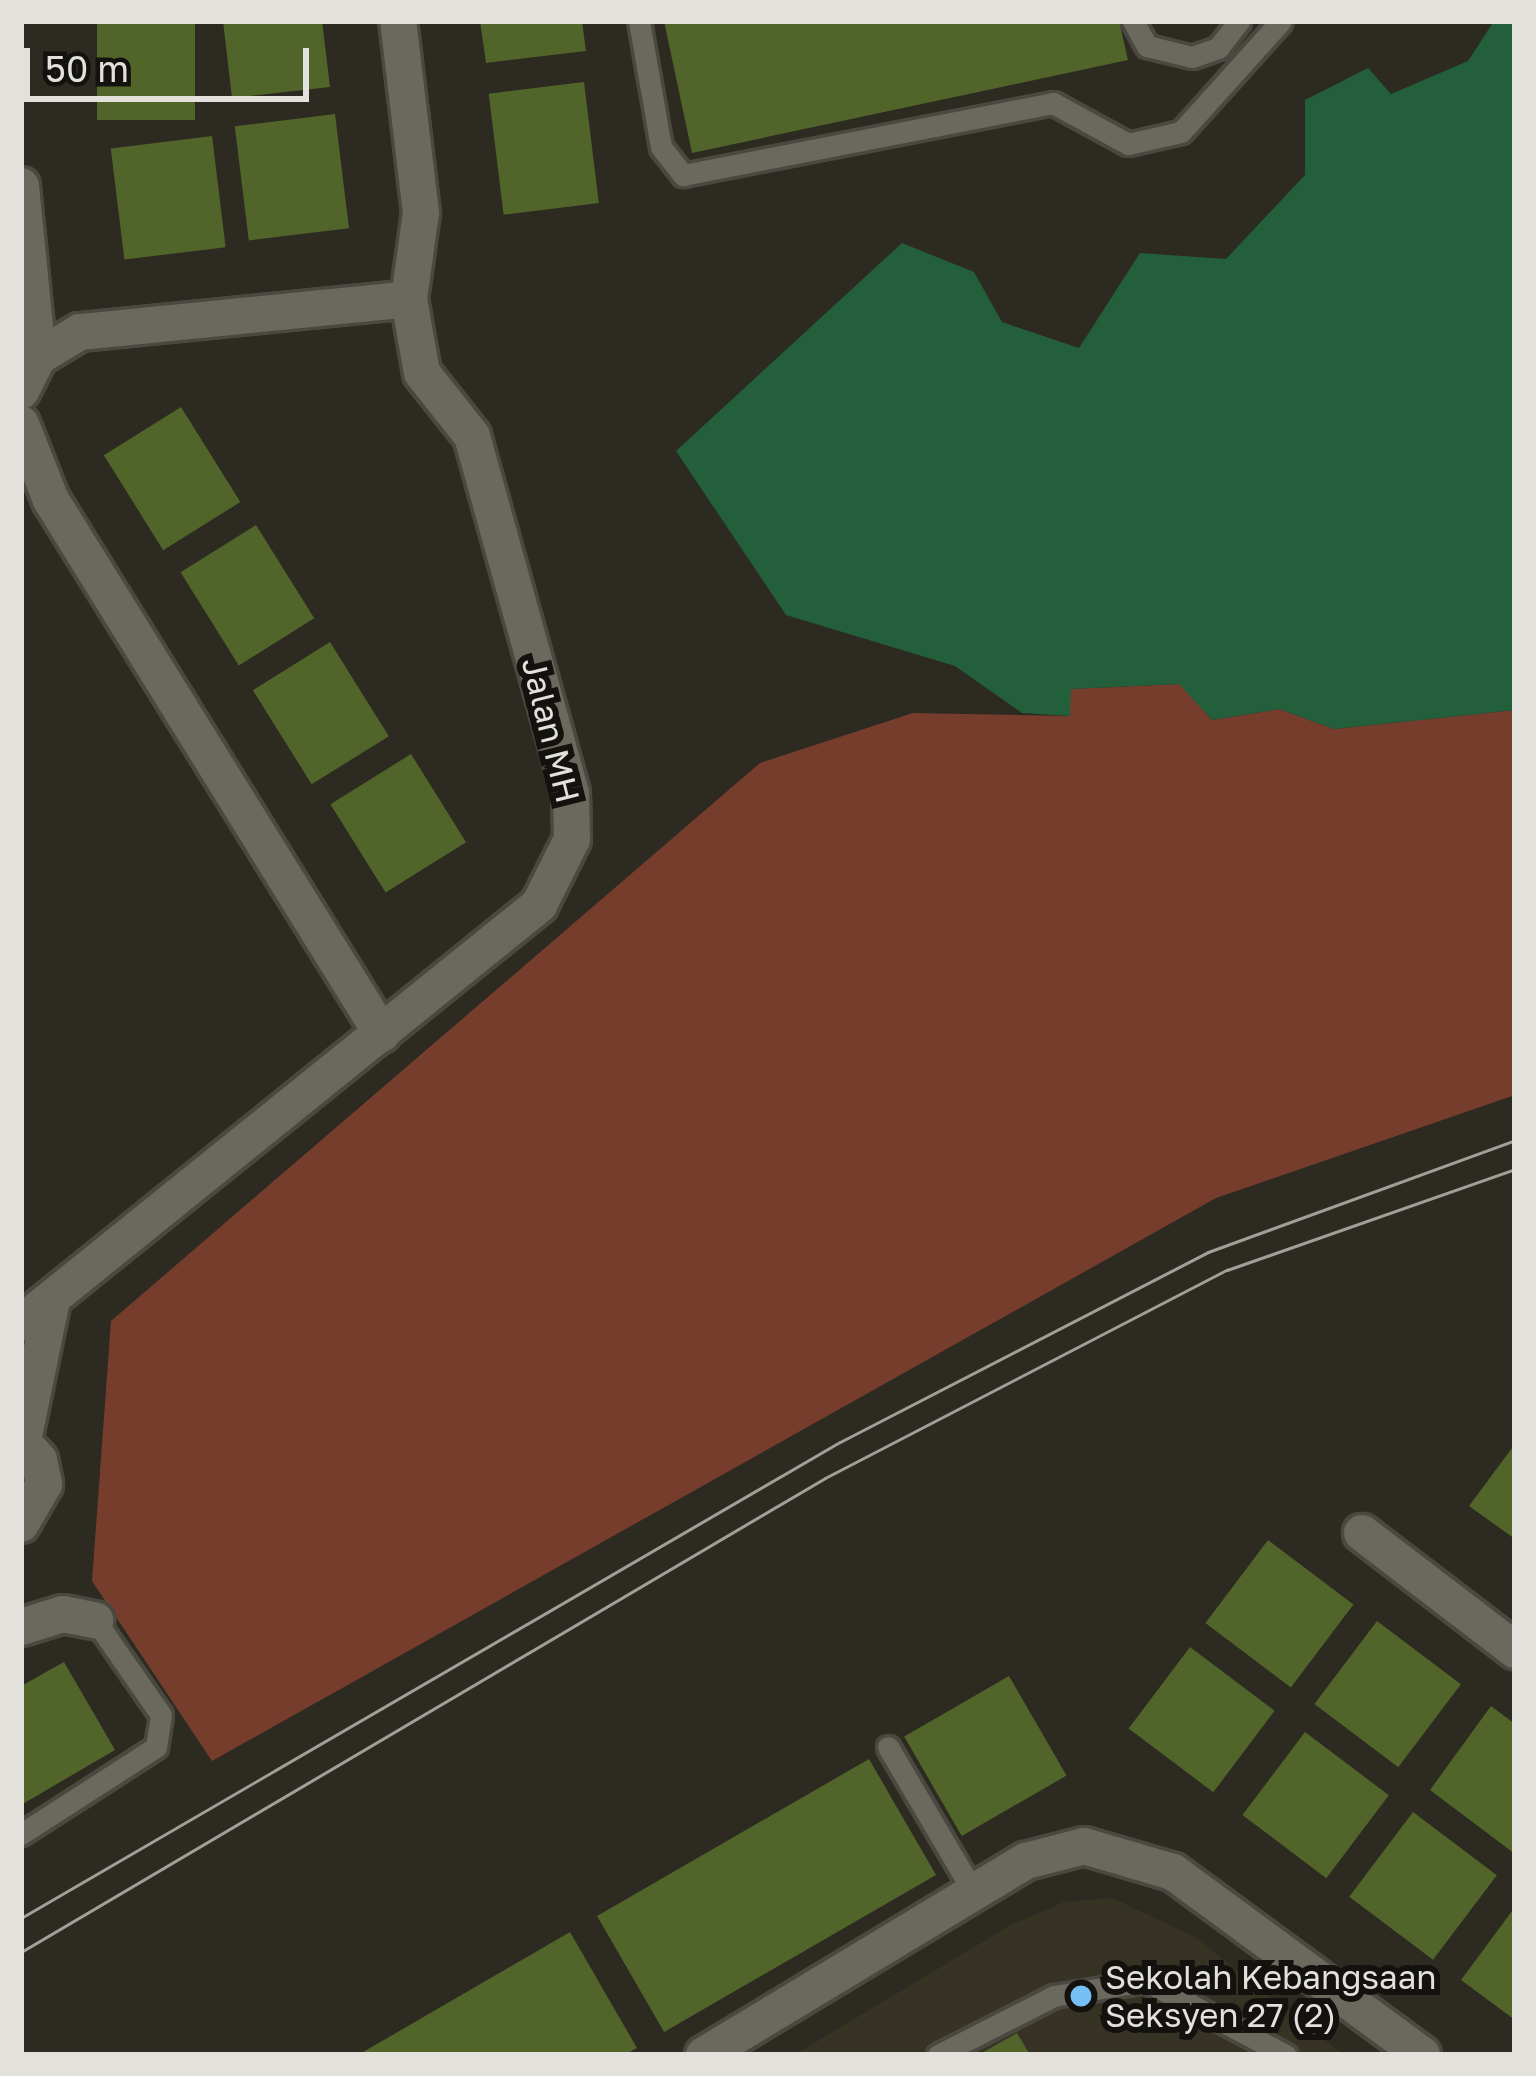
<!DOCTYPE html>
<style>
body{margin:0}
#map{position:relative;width:1536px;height:2076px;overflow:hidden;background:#2c2a21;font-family:"Golos Text",sans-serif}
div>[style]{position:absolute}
.built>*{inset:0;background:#373324}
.green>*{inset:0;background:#763d2c}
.water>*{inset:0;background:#225f3a}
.building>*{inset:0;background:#516429;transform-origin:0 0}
.roads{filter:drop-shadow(3px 0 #4a4840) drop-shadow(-3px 0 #4a4840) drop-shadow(0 3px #4a4840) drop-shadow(0 -3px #4a4840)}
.lane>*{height:21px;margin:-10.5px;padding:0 10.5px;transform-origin:10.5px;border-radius:10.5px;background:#6b685e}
.street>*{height:36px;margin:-18px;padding:0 18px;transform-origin:18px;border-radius:18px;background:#6b685e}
.tram>*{height:3px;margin:-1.5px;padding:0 1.5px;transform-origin:1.5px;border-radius:1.5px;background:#a09f98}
.dots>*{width:33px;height:33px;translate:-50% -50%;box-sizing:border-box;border:6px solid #13120e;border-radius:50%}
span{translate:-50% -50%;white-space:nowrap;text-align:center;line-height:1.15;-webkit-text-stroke:12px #13120e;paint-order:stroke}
.street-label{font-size:33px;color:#e2e1db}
.poi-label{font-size:33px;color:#e2e1db}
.left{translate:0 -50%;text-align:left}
.frame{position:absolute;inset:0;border:24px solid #e2e1db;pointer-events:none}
.scale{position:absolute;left:24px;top:48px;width:285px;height:54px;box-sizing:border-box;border:6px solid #e2e1db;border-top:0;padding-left:15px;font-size:36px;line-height:42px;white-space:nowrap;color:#e2e1db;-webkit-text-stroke:9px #13120e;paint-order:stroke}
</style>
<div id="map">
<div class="built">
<i style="clip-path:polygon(1113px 1898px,1196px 1938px,1344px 2055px,794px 2055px,1011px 1925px,1064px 1902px)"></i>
</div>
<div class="green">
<i style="clip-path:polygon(1180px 684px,1212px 720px,1279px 709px,1334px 729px,1515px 710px,1515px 1095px,1216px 1198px,212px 1761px,92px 1581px,111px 1321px,760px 763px,913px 713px,1069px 716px,1070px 689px)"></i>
</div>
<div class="water">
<i style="clip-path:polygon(1494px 21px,1515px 21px,1515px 710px,1334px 729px,1279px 709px,1212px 720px,1179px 684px,1071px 689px,1070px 716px,1022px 713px,955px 666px,786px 615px,676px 451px,902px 243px,974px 272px,1002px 322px,1079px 348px,1140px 253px,1226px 259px,1305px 175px,1305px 100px,1368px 68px,1391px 94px,1468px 61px)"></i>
</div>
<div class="building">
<i style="left:97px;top:21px;width:98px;height:99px"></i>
<i style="clip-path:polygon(223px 21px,322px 21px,330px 87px,232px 98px)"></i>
<i style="clip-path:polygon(480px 21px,582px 21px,586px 51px,486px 63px)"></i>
<i style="clip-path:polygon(664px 21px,1119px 21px,1128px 60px,692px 153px)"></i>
<i style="left:584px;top:82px;width:122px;height:96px;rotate:83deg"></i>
<i style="left:335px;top:114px;width:115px;height:101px;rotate:83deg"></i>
<i style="left:212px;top:136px;width:112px;height:102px;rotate:83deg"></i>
<i style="left:181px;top:407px;width:112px;height:91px;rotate:58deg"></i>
<i style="left:256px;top:525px;width:110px;height:89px;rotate:58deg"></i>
<i style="left:330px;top:642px;width:111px;height:91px;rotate:58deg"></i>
<i style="left:411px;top:754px;width:104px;height:95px;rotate:58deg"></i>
<i style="clip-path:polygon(1515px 1444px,1515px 1539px,1469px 1506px)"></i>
<i style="left:1268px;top:1540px;width:107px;height:104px;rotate:37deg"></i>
<i style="left:1377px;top:1621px;width:105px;height:104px;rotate:37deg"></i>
<i style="left:1190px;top:1647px;width:106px;height:102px;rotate:37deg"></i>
<i style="clip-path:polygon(64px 1662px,115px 1750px,21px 1805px,21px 1686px)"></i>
<i style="left:1009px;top:1676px;width:115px;height:121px;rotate:60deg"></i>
<i style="clip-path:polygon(1491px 1706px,1515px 1724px,1515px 1854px,1430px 1790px)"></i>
<i style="left:1305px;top:1732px;width:105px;height:104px;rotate:37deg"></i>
<i style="left:869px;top:1759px;width:134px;height:314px;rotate:60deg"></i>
<i style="left:1413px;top:1812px;width:105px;height:106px;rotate:37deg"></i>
<i style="clip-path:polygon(1515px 1907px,1515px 2020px,1461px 1980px)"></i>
<i style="clip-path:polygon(570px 1932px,637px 2048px,624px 2055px,358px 2055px)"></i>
<i style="clip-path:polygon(1017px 2033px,1030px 2055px,978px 2055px)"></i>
</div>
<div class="roads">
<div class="lane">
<i style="left:639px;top:21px;width:128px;rotate:80.1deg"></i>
<i style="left:661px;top:147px;width:36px;rotate:52deg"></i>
<i style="left:683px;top:175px;width:377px;rotate:-11deg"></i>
<i style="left:1053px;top:103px;width:85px;rotate:28.7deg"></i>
<i style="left:1128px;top:144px;width:54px;rotate:-12.8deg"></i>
<i style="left:1181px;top:132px;width:149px;rotate:-48deg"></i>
<i style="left:1133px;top:21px;width:29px;rotate:61deg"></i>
<i style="left:1147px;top:46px;width:46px;rotate:13.7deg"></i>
<i style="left:1192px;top:57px;width:28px;rotate:-19deg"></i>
<i style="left:1218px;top:48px;width:34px;rotate:-52deg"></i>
<i style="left:888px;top:1747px;width:169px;rotate:59.5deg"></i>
<i style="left:21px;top:1834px;width:161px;rotate:-32.8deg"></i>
<i style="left:156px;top:1747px;width:32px;rotate:-81deg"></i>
<i style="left:161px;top:1715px;width:116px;rotate:-124.8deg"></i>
<i style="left:938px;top:2055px;width:130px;rotate:-27deg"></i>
<i style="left:1054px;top:1996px;width:93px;rotate:-9.3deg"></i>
<i style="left:1146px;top:1981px;width:158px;rotate:27.9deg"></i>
</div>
<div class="street">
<i style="left:21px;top:186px;width:172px;rotate:84.3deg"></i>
<i style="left:21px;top:391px;width:38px;rotate:-63deg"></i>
<i style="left:38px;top:357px;width:49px;rotate:-30.8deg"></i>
<i style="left:80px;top:332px;width:331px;rotate:-5.7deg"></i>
<i style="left:21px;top:424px;width:82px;rotate:68.5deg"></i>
<i style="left:51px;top:500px;width:628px;rotate:58.21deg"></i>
<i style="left:21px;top:1323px;width:666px;rotate:-38.9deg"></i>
<i style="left:539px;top:905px;width:74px;rotate:-63.4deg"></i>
<i style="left:572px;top:839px;width:46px;rotate:-91.2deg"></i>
<i style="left:571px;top:793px;width:370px;rotate:-105.5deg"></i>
<i style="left:472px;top:436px;width:80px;rotate:-128.4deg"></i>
<i style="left:422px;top:373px;width:75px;rotate:-100deg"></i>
<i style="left:409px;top:299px;width:87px;rotate:-82.1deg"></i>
<i style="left:421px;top:213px;width:193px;rotate:-96.8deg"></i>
<i style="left:21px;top:1440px;width:27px;rotate:48deg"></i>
<i style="left:39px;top:1460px;width:25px;rotate:78deg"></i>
<i style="left:44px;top:1484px;width:46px;rotate:119.9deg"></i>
<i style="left:23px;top:1441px;width:140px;rotate:-78.4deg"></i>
<i style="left:1362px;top:1533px;width:193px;rotate:37.4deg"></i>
<i style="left:21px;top:1627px;width:44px;rotate:-17.2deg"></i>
<i style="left:63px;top:1614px;width:33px;rotate:11deg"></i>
<i style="left:704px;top:2055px;width:376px;rotate:-31.1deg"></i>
<i style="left:1026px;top:1861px;width:60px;rotate:-14.5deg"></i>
<i style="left:1084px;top:1846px;width:93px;rotate:16.3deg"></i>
<i style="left:1173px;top:1872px;width:309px;rotate:36.3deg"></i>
</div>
</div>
<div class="tram">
<i style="left:21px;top:1918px;width:947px;rotate:-30.17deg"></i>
<i style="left:840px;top:1442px;width:414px;rotate:-27.3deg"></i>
<i style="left:1208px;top:1252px;width:327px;rotate:-20deg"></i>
<i style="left:21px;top:1952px;width:933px;rotate:-30.52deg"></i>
<i style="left:825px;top:1478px;width:453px;rotate:-27.4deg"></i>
<i style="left:1227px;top:1270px;width:305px;rotate:-19.3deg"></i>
</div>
<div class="dots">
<i style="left:1081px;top:1996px;background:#75c0f6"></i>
</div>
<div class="street-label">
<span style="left:551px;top:730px;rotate:76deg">Jalan MH</span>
</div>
<div class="poi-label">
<span class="left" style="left:1105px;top:1996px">Sekolah Kebangsaan<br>Seksyen 27 (2)</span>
</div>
<div class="frame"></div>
<div class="scale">50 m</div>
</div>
